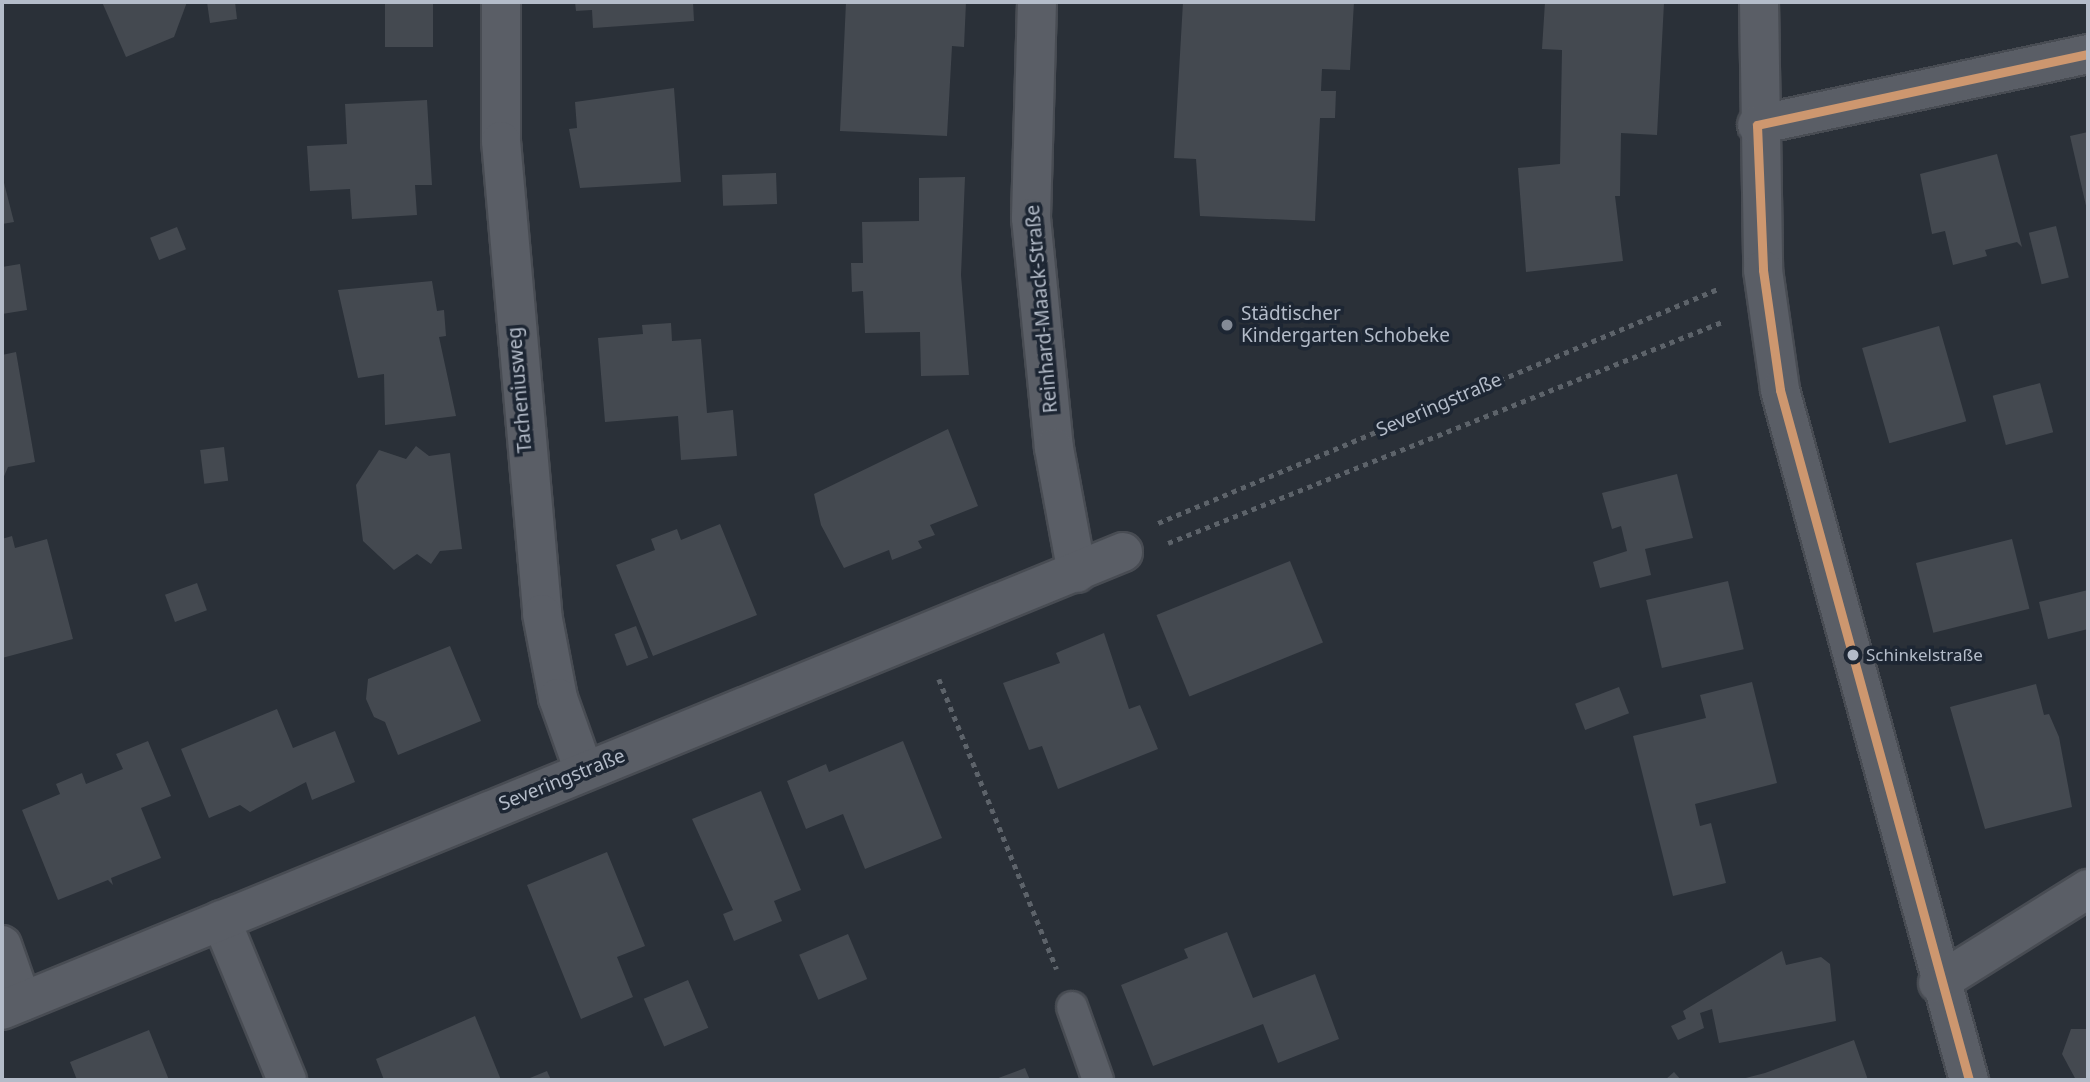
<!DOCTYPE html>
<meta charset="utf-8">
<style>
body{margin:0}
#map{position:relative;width:2090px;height:1082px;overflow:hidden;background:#2a3038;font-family:"Noto Sans",sans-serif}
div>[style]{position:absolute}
.building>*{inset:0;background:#444950;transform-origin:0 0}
.path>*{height:4.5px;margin-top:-2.25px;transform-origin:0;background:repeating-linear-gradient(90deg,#5d636a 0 5px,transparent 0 10px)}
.roads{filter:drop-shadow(2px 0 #484c53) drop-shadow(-2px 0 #484c53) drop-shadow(0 2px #484c53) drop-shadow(0 -2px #484c53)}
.lane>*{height:30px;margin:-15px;padding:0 15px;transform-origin:15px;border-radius:15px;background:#5a5e66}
.street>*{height:38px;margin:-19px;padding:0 19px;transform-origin:19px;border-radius:19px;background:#5a5e66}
.bus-1>*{height:9px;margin:-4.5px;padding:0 4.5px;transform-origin:4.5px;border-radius:4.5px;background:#cd976f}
.dots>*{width:19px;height:19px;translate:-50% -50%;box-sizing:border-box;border:4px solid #1d2633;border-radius:50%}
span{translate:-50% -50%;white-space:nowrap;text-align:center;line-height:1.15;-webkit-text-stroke:7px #1d2633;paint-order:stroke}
.bus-label{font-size:17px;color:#b4bcc9}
.left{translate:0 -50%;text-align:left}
.street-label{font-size:19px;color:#b4bcc9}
.poi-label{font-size:19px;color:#b4bcc9}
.frame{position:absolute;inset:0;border:4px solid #b4bcc9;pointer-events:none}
</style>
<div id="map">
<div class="building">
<i style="clip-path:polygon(102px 2px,187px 2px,174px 37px,126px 57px)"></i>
<i style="clip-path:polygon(207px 2px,235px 2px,237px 19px,210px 23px)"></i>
<i style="left:385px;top:2px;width:48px;height:45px"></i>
<i style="clip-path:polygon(575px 2px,693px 2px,694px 21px,593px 28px,592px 10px,576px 11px)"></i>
<i style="clip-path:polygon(846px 2px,966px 2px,964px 47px,952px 46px,947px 136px,840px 131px)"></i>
<i style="clip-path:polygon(1183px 2px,1354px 2px,1350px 70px,1322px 69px,1321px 91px,1336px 91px,1335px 118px,1320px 118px,1315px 221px,1200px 216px,1196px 159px,1174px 158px)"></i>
<i style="clip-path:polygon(1545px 2px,1664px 3px,1657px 135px,1621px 133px,1620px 196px,1615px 196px,1623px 261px,1526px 272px,1518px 168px,1560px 164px,1562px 50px,1542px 49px)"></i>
<i style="clip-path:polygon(674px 88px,681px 182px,580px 188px,569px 129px,577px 128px,575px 102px)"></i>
<i style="clip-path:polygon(427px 100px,432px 185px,415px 185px,417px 215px,352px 219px,350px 189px,310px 191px,307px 146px,347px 144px,345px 104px)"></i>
<i style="clip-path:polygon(2088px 132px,2088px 210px,2087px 210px,2070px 136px)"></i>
<i style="clip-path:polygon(1997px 154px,2022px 247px,2017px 242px,1985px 250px,1987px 256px,1953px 265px,1945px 231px,1932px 234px,1920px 174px)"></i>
<i style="left:776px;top:173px;width:31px;height:54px;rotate:88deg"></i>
<i style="clip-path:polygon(2px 175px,14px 222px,2px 224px)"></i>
<i style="clip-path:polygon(965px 177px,961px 275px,969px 375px,921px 376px,920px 332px,865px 333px,863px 291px,852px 292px,851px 263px,863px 263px,862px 222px,919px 221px,919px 178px)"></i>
<i style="left:2056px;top:226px;width:53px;height:28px;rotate:76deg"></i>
<i style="left:177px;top:227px;width:24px;height:29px;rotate:68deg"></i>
<i style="clip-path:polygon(20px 264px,27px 310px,2px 314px,2px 267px)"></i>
<i style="clip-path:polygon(432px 281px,437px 311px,444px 310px,446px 336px,439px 337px,456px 416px,385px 425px,384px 374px,358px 378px,338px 290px)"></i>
<i style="clip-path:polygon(671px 323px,672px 341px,701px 339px,707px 413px,733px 410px,737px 456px,681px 460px,678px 416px,605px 422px,598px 338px,643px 334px,642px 325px)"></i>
<i style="left:1939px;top:326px;width:99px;height:80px;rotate:74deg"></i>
<i style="clip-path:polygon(16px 352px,35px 462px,8px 467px,2px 481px,2px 355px)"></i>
<i style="left:2040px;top:383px;width:51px;height:49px;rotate:75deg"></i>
<i style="clip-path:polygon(948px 429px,978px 506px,930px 525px,935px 535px,918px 541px,922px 548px,892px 560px,889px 550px,844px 568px,821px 525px,814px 494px)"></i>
<i style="clip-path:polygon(416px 446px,429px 456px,450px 453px,462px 549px,440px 551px,431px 564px,417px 554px,394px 570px,363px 541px,356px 485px,379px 450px,406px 459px)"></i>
<i style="left:224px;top:447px;width:34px;height:24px;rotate:83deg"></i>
<i style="clip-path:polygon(1677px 474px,1693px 538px,1645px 549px,1651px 575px,1600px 588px,1593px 562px,1627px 551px,1621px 526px,1612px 529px,1602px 493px)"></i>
<i style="clip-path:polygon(720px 524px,757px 615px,653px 656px,616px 565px,655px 550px,651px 539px,677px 529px,681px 540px)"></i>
<i style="clip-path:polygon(12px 536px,15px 548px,47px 539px,73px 639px,2px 658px,2px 539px)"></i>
<i style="left:2012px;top:539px;width:72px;height:99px;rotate:76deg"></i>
<i style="left:1290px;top:561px;width:88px;height:144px;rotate:68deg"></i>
<i style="left:1728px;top:581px;width:70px;height:84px;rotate:77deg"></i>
<i style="left:197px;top:583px;width:29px;height:34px;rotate:70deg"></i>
<i style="clip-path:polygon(2088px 590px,2088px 629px,2048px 639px,2039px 602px)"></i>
<i style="left:636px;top:626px;width:34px;height:23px;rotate:69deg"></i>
<i style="clip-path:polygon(1104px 633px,1129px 709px,1140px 705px,1158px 749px,1058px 789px,1042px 746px,1029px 750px,1003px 683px,1060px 663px,1056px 653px)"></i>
<i style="clip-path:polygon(450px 646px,481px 721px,398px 755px,385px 722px,374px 717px,366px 699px,368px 679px)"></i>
<i style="clip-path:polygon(1752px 682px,1777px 783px,1695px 804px,1700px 826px,1711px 823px,1726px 883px,1673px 896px,1633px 736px,1706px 718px,1700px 695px)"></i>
<i style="clip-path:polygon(2036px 684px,2044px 715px,2049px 714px,2059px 737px,2072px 807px,1985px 829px,1950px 707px)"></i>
<i style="left:1619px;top:687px;width:28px;height:47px;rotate:69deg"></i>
<i style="clip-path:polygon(277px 709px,293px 748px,335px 731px,355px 782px,312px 800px,306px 782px,250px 812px,240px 805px,209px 818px,181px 749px)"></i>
<i style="clip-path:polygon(148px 741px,171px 796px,141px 808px,161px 858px,111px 878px,113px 885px,108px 880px,58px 900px,22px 810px,60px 794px,56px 784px,82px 773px,86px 784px,123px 769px,116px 754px)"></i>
<i style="clip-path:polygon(903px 741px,942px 838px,865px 869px,843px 814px,806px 829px,787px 781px,826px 764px,829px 772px)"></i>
<i style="clip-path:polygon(761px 791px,801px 890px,774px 901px,782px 921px,734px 941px,723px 914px,733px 910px,692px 819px)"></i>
<i style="clip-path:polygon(607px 852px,645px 946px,617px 957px,633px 997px,581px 1019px,527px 885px)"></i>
<i style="clip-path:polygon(1227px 932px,1253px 998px,1315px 974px,1339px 1039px,1278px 1063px,1263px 1024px,1153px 1066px,1121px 985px,1188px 958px,1184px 949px)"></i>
<i style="left:848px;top:934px;width:49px;height:53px;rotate:67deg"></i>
<i style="clip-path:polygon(1782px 951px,1786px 965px,1821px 957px,1830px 964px,1836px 1021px,1719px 1043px,1712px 1009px,1700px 1013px,1704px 1028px,1678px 1040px,1671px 1026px,1686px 1019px,1683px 1011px)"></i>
<i style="left:688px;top:980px;width:52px;height:48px;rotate:67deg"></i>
<i style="clip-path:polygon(475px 1016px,501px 1080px,384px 1080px,376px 1059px)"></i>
<i style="clip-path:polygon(2071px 1029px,2088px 1029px,2088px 1080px,2076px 1080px,2062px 1054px)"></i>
<i style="clip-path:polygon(149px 1030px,169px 1080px,77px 1080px,70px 1062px)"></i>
<i style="clip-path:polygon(1854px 1040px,1868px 1080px,1738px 1080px,1765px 1073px)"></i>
<i style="clip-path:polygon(1025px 1068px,1030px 1080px,993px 1080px)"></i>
<i style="clip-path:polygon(547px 1071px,551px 1080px,525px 1080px)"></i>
<i style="clip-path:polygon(1674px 1072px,1681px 1080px,1665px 1080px)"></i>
</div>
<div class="path">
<i style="left:1158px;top:523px;width:607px;rotate:-22.68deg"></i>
<i style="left:1168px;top:543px;width:596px;rotate:-21.75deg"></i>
<i style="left:939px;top:679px;width:313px;rotate:67.9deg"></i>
</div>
<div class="roads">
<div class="lane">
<i style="left:1072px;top:1007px;width:77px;rotate:70.4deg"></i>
</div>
<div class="street">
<i style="left:501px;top:2px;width:139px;rotate:90deg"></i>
<i style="left:501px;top:141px;width:475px;rotate:85deg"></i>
<i style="left:542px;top:614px;width:86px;rotate:79.2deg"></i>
<i style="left:558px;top:698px;width:77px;rotate:70.4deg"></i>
<i style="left:1037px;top:2px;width:216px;rotate:91.6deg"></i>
<i style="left:1031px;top:218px;width:231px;rotate:84.3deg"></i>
<i style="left:1054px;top:448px;width:127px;rotate:79.6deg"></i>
<i style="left:1759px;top:2px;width:268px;rotate:89.1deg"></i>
<i style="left:1763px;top:270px;width:121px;rotate:81.9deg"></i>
<i style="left:1780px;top:390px;width:715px;rotate:74.68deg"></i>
<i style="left:1757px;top:125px;width:339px;rotate:-12.1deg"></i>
<i style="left:221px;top:920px;width:173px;rotate:67.6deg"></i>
<i style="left:2px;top:945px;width:60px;rotate:70.7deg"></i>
<i style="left:1938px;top:983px;width:177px;rotate:-32.1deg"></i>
<i style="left:2px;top:1010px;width:1211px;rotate:-22.22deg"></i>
</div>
</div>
<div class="bus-1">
<i style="left:1757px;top:125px;width:145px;rotate:87.6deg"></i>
<i style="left:1763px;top:270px;width:121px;rotate:81.9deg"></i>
<i style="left:1780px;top:390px;width:715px;rotate:74.68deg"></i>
<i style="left:1757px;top:125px;width:339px;rotate:-12.1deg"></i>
</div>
<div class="dots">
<i style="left:1227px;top:325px;background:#848b96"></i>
<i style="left:1853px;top:655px;background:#b4bcc9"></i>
</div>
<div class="bus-label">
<span class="left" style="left:1866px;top:655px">Schinkelstraße</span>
</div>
<div class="street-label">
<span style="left:1042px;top:309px;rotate:-95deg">Reinhard-Maack-Straße</span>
<span style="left:520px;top:390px;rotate:-95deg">Tacheniusweg</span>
<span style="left:1439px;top:405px;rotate:-23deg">Severingstraße</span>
<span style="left:562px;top:780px;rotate:-22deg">Severingstraße</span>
</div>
<div class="poi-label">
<span class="left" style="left:1241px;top:325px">Städtischer<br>Kindergarten Schobeke</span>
</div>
<div class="frame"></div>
</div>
